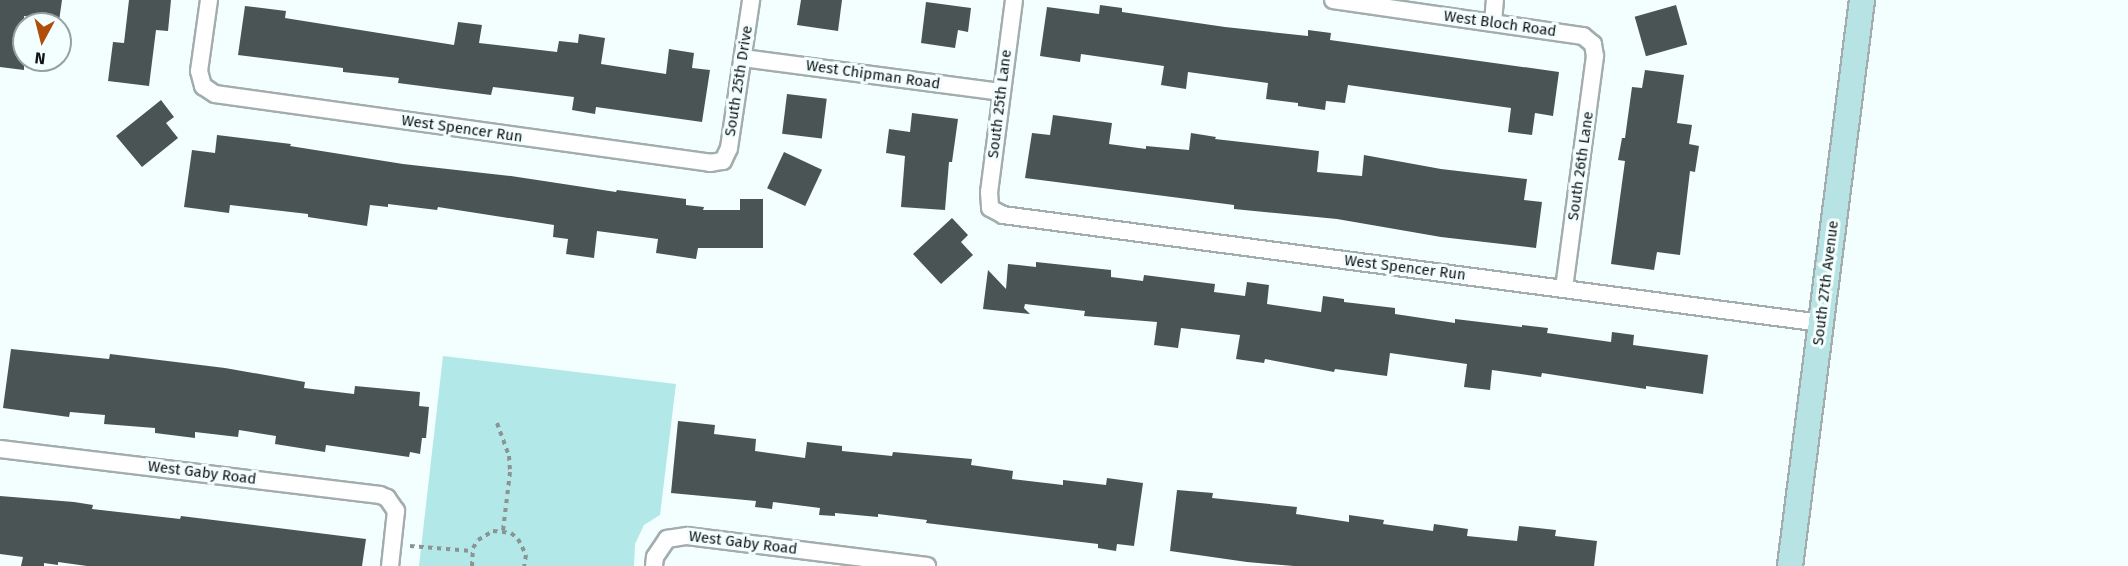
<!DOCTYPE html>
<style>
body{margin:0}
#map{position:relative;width:2128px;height:566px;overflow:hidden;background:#f3fefe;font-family:"Fira Sans",sans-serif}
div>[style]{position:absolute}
.green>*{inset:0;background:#b3e8e9}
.building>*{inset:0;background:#4b5454;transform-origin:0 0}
.path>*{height:4px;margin-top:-2px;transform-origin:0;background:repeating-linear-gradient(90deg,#8c9393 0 4.5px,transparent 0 9px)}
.roads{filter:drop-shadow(2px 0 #a3adad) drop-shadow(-2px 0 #a3adad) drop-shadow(0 2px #a3adad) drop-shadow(0 -2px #a3adad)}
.minor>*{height:16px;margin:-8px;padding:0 8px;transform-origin:8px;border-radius:8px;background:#fff}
.secondary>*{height:24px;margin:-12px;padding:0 12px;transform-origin:12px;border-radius:12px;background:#b8e3e4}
span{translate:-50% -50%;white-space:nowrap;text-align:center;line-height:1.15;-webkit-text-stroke:6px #f3fefe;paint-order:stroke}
.street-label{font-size:15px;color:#101313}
.north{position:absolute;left:12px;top:12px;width:60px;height:60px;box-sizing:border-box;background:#f3fefe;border:2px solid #98a0a0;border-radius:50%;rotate:187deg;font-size:16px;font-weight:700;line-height:24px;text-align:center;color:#101313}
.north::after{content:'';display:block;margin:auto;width:21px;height:27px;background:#af4e0a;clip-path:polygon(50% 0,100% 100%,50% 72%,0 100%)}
</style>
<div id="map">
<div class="green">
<i style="clip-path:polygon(443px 356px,676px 384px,660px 515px,644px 525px,635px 544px,634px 566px,419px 566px)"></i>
</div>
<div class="building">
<i style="clip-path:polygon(0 0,62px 0,59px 21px,24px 16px,24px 70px,0 67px)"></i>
<i style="clip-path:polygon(129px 0,171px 0,168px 31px,156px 30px,149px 86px,108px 81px,113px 42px,124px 43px)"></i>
<i style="clip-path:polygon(801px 0,842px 0,838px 31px,797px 25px)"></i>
<i style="clip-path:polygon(926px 2px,971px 8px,968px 32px,958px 30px,955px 48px,921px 43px)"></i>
<i style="clip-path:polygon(1100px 5px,1122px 8px,1122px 12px,1225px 27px,1308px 36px,1308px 30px,1331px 33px,1330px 40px,1559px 72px,1553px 116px,1535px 113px,1532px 135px,1508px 132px,1511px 108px,1348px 85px,1345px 103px,1326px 101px,1325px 110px,1298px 106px,1298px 103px,1266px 99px,1268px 83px,1188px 72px,1186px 89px,1161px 85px,1164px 66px,1081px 54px,1080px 62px,1040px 56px,1047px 7px,1099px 14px)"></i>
<i style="left:1676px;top:5px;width:41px;height:43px;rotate:74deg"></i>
<i style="clip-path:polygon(245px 6px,286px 11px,285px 18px,454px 45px,458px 22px,482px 25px,479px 43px,557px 52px,559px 41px,578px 43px,579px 34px,605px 38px,601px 64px,666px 74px,669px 49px,694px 53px,692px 68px,710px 70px,702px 122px,596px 107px,595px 114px,572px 110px,574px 97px,493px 87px,491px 95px,398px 83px,399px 78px,343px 72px,343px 68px,238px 55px)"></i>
<i style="clip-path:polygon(1645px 70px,1684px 75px,1677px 123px,1692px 125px,1689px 144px,1699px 146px,1695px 172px,1690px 171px,1680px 255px,1657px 252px,1654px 270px,1611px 264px,1625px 161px,1618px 160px,1622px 138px,1625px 138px,1632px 87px,1642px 88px)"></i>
<i style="left:787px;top:94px;width:40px;height:40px;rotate:7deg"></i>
<i style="clip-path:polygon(161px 100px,174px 117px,166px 123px,178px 138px,142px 167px,116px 136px)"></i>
<i style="clip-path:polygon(912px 113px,958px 119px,952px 162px,949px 162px,945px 210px,901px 207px,905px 156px,886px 153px,889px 129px,910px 132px)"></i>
<i style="clip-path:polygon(1053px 115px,1112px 123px,1109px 144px,1146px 149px,1146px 146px,1189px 150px,1191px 133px,1216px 137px,1215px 139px,1319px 151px,1317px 172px,1362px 176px,1364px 155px,1441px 169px,1527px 179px,1524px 200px,1542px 202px,1536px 248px,1441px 237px,1337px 219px,1234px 209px,1234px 205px,1025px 178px,1032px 133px,1050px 135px)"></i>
<i style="clip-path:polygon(217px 135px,291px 144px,290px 146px,403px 164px,511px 176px,616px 192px,617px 190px,686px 199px,686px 205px,704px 207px,703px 210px,740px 210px,740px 199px,763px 199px,763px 248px,698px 248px,696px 259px,656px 253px,658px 239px,597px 231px,594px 258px,566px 254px,568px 239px,553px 237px,554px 225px,438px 207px,437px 210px,388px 204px,388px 207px,370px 205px,367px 226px,308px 217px,308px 214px,230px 205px,229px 213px,184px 207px,192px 150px,215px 153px)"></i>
<i style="left:784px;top:152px;width:42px;height:40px;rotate:25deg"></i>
<i style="clip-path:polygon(952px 218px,968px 235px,961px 242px,973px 255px,941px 284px,913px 254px)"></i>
<i style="clip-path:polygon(1036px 262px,1111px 270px,1111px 277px,1143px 281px,1144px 275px,1215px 284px,1214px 292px,1245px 296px,1247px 282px,1269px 285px,1267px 304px,1321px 312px,1323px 296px,1344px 299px,1344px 302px,1395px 308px,1395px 314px,1455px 323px,1455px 319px,1522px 327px,1522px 325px,1548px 328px,1547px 333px,1611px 342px,1612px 332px,1634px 335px,1633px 345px,1708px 355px,1703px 394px,1646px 386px,1646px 389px,1542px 373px,1541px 377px,1492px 370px,1490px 390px,1464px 387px,1467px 364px,1390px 353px,1387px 376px,1335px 369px,1334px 372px,1265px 359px,1264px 363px,1236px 359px,1240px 335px,1181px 328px,1178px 348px,1154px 345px,1157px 322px,1084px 316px,1085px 311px,1025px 304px,1024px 308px,1030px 314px,983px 309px,988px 270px,1006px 289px,1008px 264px,1036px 267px)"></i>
<i style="clip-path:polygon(11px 349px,109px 359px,110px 354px,225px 368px,305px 382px,304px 388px,354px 394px,355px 386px,420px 392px,419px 406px,429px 407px,426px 438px,422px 438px,420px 454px,410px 452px,409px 457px,326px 445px,325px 452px,275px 444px,276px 436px,239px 430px,238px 437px,195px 432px,195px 438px,155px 433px,155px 428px,104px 424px,105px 415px,70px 412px,69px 417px,3px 408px)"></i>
<i style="clip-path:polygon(678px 421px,715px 425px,714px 434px,756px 439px,755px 451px,805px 458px,807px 442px,842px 446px,842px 451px,892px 456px,893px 452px,972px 459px,971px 465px,1013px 471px,1012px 479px,1063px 485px,1063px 480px,1106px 485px,1107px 478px,1143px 483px,1134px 546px,1117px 544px,1116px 551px,1098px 548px,1098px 544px,926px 523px,927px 520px,878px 514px,878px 517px,835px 513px,835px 516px,819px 515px,820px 508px,773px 502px,772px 509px,755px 507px,756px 501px,671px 493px)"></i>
<i style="clip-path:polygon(1177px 490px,1213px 493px,1212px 498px,1297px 507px,1296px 514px,1349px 522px,1349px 515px,1384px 520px,1383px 524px,1433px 531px,1434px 524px,1468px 529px,1467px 536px,1517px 541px,1519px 526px,1556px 530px,1555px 536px,1597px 541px,1594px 566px,1294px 566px,1247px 562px,1170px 551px)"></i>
<i style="clip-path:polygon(0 496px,74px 502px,93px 505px,92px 509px,180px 519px,181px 516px,366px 539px,362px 566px,87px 566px,58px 562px,58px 565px,44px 563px,44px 566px,21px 566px,23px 557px,0 554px)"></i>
</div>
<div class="path">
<i style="left:497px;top:423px;width:35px;rotate:70deg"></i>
<i style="left:509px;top:456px;width:16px;rotate:86deg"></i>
<i style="left:510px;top:472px;width:59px;rotate:96.8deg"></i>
<i style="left:410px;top:546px;width:62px;rotate:4.6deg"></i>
<i style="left:472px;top:566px;width:18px;rotate:-87deg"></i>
<i style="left:473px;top:548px;width:9px;rotate:-58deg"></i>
<i style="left:478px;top:540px;width:17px;rotate:-31deg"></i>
<i style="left:493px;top:531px;width:18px;rotate:6deg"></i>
<i style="left:511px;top:533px;width:9px;rotate:41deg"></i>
<i style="left:518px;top:539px;width:18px;rotate:63deg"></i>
<i style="left:526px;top:555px;width:11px;rotate:100deg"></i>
</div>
<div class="roads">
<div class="minor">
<i style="left:209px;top:0;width:72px;rotate:98deg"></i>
<i style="left:199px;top:71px;width:16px;rotate:75deg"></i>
<i style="left:203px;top:86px;width:14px;rotate:34deg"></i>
<i style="left:215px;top:94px;width:500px;rotate:7.9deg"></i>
<i style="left:710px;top:163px;width:13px;rotate:-9deg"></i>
<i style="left:723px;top:161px;width:14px;rotate:-65deg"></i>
<i style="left:729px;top:148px;width:150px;rotate:-81.5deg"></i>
<i style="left:1014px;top:0;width:194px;rotate:97.4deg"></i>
<i style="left:989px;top:192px;width:16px;rotate:86deg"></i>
<i style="left:990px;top:208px;width:15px;rotate:28deg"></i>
<i style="left:1003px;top:215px;width:825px;rotate:7.52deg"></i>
<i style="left:1333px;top:0;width:253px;rotate:8.2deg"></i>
<i style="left:1583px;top:36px;width:13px;rotate:39deg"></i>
<i style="left:1593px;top:44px;width:12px;rotate:81deg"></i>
<i style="left:1595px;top:56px;width:234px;rotate:97.6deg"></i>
<i style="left:1493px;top:22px;width:22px;rotate:-85deg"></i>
<i style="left:743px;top:58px;width:261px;rotate:7.5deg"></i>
<i style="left:0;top:449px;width:383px;rotate:6.9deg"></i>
<i style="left:380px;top:495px;width:8px;rotate:23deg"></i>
<i style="left:387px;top:498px;width:16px;rotate:55deg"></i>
<i style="left:396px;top:511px;width:55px;rotate:96.2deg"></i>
<i style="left:654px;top:566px;width:9px;rotate:-84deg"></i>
<i style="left:655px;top:557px;width:22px;rotate:-56deg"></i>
<i style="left:667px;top:539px;width:20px;rotate:-9deg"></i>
<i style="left:687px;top:536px;width:242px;rotate:7.1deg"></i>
</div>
<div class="secondary">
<i style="left:1790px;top:566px;width:571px;rotate:-82.75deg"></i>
</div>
</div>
<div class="street-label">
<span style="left:1500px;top:24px;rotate:8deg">West Bloch Road</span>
<span style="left:873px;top:75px;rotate:8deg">West Chipman Road</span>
<span style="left:739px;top:81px;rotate:-81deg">South 25th Drive</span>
<span style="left:1000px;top:104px;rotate:-83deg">South 25th Lane</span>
<span style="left:462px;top:129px;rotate:8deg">West Spencer Run</span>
<span style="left:1581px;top:166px;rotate:-82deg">South 26th Lane</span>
<span style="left:1405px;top:268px;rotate:7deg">West Spencer Run</span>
<span style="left:1826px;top:283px;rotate:-83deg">South 27th Avenue</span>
<span style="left:202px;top:473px;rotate:7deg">West Gaby Road</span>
<span style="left:743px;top:543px;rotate:7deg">West Gaby Road</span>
</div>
<div class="north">N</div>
</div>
